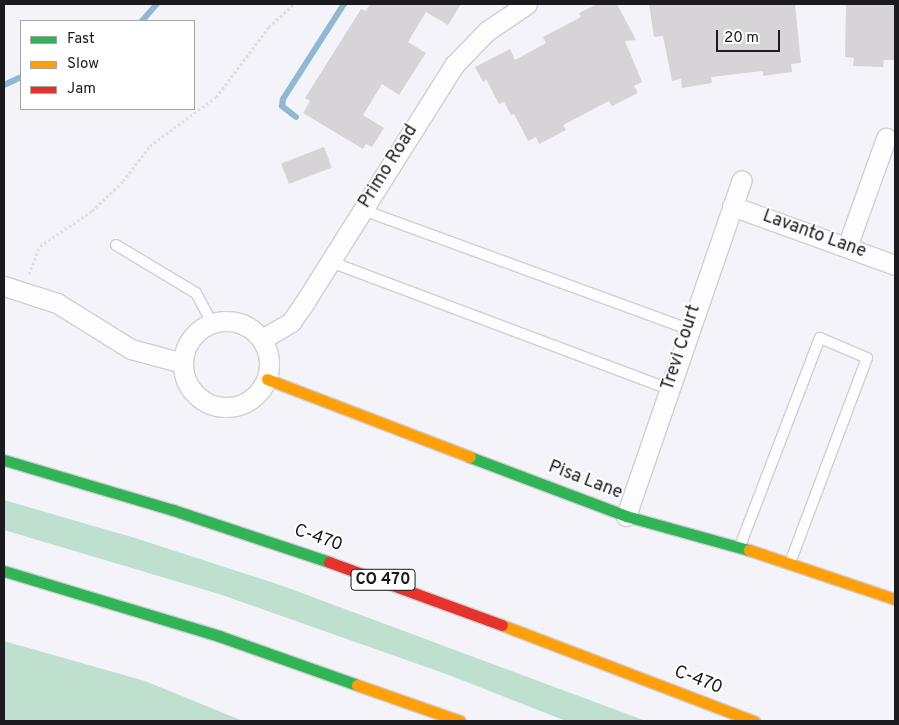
<!DOCTYPE html>
<style>
body{margin:0}
#map{position:relative;width:899px;height:725px;overflow:hidden;background:#f3f3f9;font-family:Overpass,sans-serif}
div>[style]{position:absolute}
.green>*{inset:0;background:#bfdfcf}
.stream>*{height:6px;margin:-3px;padding:0 3px;transform-origin:3px;border-radius:3px;background:#90b8d2}
.building>*{inset:0;background:#d6d4d7;transform-origin:0 0}
.path>*{height:3px;margin-top:-1.5px;transform-origin:0;background:repeating-linear-gradient(90deg,#dedfe0 0 2.5px,transparent 0 5px)}
.roads{filter:drop-shadow(1px 0 #cfcfd4) drop-shadow(-1px 0 #cfcfd4) drop-shadow(0 1px #cfcfd4) drop-shadow(0 -1px #cfcfd4)}
.lane>*{height:10px;margin:-5px;padding:0 5px;transform-origin:5px;border-radius:5px;background:#fdfdfe}
.street>*{height:19px;margin:-9.5px;padding:0 9.5px;transform-origin:9.5px;border-radius:9.5px;background:#fdfdfe}
.street>.ring{margin:-9.5px;padding:0;box-sizing:content-box;background:none;border:19px solid #fdfdfe;border-radius:50%}
.fast>*{height:11px;margin:-5.5px;padding:0 5.5px;transform-origin:5.5px;border-radius:5.5px;background:#30b455}
.slow>*{height:11px;margin:-5.5px;padding:0 5.5px;transform-origin:5.5px;border-radius:5.5px;background:#ff9f0a}
.jam>*{height:11px;margin:-5.5px;padding:0 5.5px;transform-origin:5.5px;border-radius:5.5px;background:#e5322d}
span{translate:-50% -50%;white-space:nowrap;text-align:center;line-height:1.15;-webkit-text-stroke:4px #fff;paint-order:stroke}
.shield-label span{padding:1px 4px;background:#fff;border:1px solid;border-radius:4px;-webkit-text-stroke-width:0}
.shield-label{font-size:16px;color:#1b1b1f;font-weight:700}
.street-label{font-size:18px;color:#1b1b1f}
.frame{position:absolute;inset:0;border:5px solid #1b1b1f;pointer-events:none}
.legend{position:absolute;left:20px;top:20px;width:175px;height:90px;box-sizing:border-box;background:#fff;border:1px solid #a4a4a5;margin:0;padding:6px 9px;list-style:none;font-size:15px;color:#1b1b1f}
.legend li{display:flex;align-items:center;gap:10px;height:25px}
.legend b{width:25px;border:1px solid #a4a4a5}
.scale{position:absolute;left:716px;top:30px;width:64px;height:22px;box-sizing:border-box;border:2px solid #1b1b1f;border-top:0;padding-left:6px;font-size:15px;line-height:18px;white-space:nowrap;color:#1b1b1f;-webkit-text-stroke:4px #fff;paint-order:stroke}
</style>
<div id="map">
<div class="green">
<i style="clip-path:polygon(4px 500px,135px 538px,283px 586px,646px 721px,566px 721px,449px 675px,219px 594px,4px 530px)"></i>
<i style="clip-path:polygon(4px 641px,145px 681px,243px 721px,4px 721px)"></i>
</div>
<div class="stream">
<i style="left:142px;top:21px;width:23px;rotate:-49deg"></i>
<i style="left:4px;top:85px;width:19px;rotate:-25deg"></i>
<i style="left:296px;top:117px;width:18px;rotate:-142deg"></i>
<i style="left:282px;top:106px;width:7px;rotate:-82deg"></i>
<i style="left:283px;top:99px;width:113px;rotate:-57.3deg"></i>
</div>
<div class="building">
<i style="clip-path:polygon(370px 4px,461px 4px,448px 25px,426px 12px,408px 42px,426px 53px,399px 95px,382px 84px,363px 115px,384px 128px,372px 147px,366px 144px,363px 149px,303px 113px,310px 101px,305px 98px,361px 9px,366px 11px)"></i>
<i style="clip-path:polygon(597px 4px,617px 4px,636px 40px,625px 41px,642px 82px,634px 86px,638px 93px,612px 106px,609px 101px,563px 125px,566px 130px,539px 144px,536px 137px,528px 141px,514px 114px,511px 115px,504px 102px,499px 104px,486px 79px,483px 82px,475px 67px,510px 49px,515px 60px,546px 43px,543px 37px,581px 17px,579px 13px)"></i>
<i style="clip-path:polygon(649px 4px,795px 4px,801px 63px,791px 64px,792px 72px,763px 76px,763px 71px,711px 77px,712px 83px,682px 88px,681px 79px,672px 81px,663px 36px,654px 37px)"></i>
<i style="clip-path:polygon(846px 4px,895px 4px,895px 60px,884px 60px,883px 67px,853px 66px,854px 58px,845px 57px)"></i>
<i style="left:324px;top:147px;width:22px;height:46px;rotate:69deg"></i>
</div>
<div class="path">
<i style="left:29px;top:274px;width:30px;rotate:-69deg"></i>
<i style="left:40px;top:246px;width:63px;rotate:-33.9deg"></i>
<i style="left:92px;top:211px;width:43px;rotate:-44.1deg"></i>
<i style="left:123px;top:181px;width:44px;rotate:-52.4deg"></i>
<i style="left:150px;top:146px;width:82px;rotate:-36.6deg"></i>
<i style="left:216px;top:97px;width:88px;rotate:-52.9deg"></i>
<i style="left:269px;top:27px;width:34px;rotate:-43deg"></i>
</div>
<div class="roads">
<div class="lane">
<i style="left:363px;top:210px;width:347px;rotate:20.1deg"></i>
<i style="left:116px;top:245px;width:93px;rotate:31deg"></i>
<i style="left:196px;top:293px;width:34px;rotate:62deg"></i>
<i style="left:331px;top:262px;width:361px;rotate:20.6deg"></i>
<i style="left:740px;top:546px;width:223px;rotate:-69deg"></i>
<i style="left:820px;top:338px;width:51px;rotate:23.1deg"></i>
<i style="left:867px;top:358px;width:219px;rotate:110.6deg"></i>
</div>
<div class="street">
<i style="left:732px;top:206px;width:173px;rotate:19.9deg"></i>
<i style="left:847px;top:247px;width:116px;rotate:-70.3deg"></i>
<i style="left:4px;top:286px;width:56px;rotate:17.8deg"></i>
<i style="left:57px;top:303px;width:87px;rotate:31.9deg"></i>
<i style="left:131px;top:349px;width:54px;rotate:15.1deg"></i>
<i class="ring" style="left:183px;top:321px;width:67px;height:67px"></i>
<i style="left:262px;top:339px;width:34px;rotate:-30deg"></i>
<i style="left:291px;top:322px;width:21px;rotate:-55deg"></i>
<i style="left:303px;top:305px;width:284px;rotate:-57.8deg"></i>
<i style="left:454px;top:65px;width:47px;rotate:-45.9deg"></i>
<i style="left:487px;top:31px;width:48px;rotate:-34deg"></i>
<i style="left:626px;top:516px;width:355px;rotate:-71deg"></i>
</div>
<div class="fast">
<i style="left:470px;top:457px;width:167px;rotate:20.7deg"></i>
<i style="left:626px;top:516px;width:128px;rotate:15.5deg"></i>
<i style="left:4px;top:460px;width:176px;rotate:16.5deg"></i>
<i style="left:173px;top:510px;width:164px;rotate:18.4deg"></i>
<i style="left:4px;top:571px;width:225px;rotate:16.8deg"></i>
<i style="left:219px;top:636px;width:146px;rotate:19.5deg"></i>
</div>
<div class="slow">
<i style="left:267px;top:379px;width:217px;rotate:21deg"></i>
<i style="left:749px;top:550px;width:154px;rotate:18.6deg"></i>
<i style="left:502px;top:625px;width:270px;rotate:20.9deg"></i>
<i style="left:357px;top:685px;width:109px;rotate:19.3deg"></i>
</div>
<div class="jam">
<i style="left:329px;top:562px;width:184px;rotate:20deg"></i>
</div>
</div>
<div class="shield-label">
<span style="left:383px;top:580px">CO 470</span>
</div>
<div class="street-label">
<span style="left:389px;top:167px;rotate:-58deg">Primo Road</span>
<span style="left:814px;top:235px;rotate:20deg">Lavanto Lane</span>
<span style="left:682px;top:348px;rotate:-72deg">Trevi Court</span>
<span style="left:585px;top:481px;rotate:21deg">Pisa Lane</span>
<span style="left:318px;top:539px;rotate:19deg">C-470</span>
<span style="left:698px;top:681px;rotate:21deg">C-470</span>
</div>
<div class="frame"></div>
<ul class="legend">
<li><b style="height:6px;background:#30b455"></b>Fast</li>
<li><b style="height:6px;background:#ff9f0a"></b>Slow</li>
<li><b style="height:6px;background:#e5322d"></b>Jam</li>
</ul>
<div class="scale">20 m</div>
</div>
